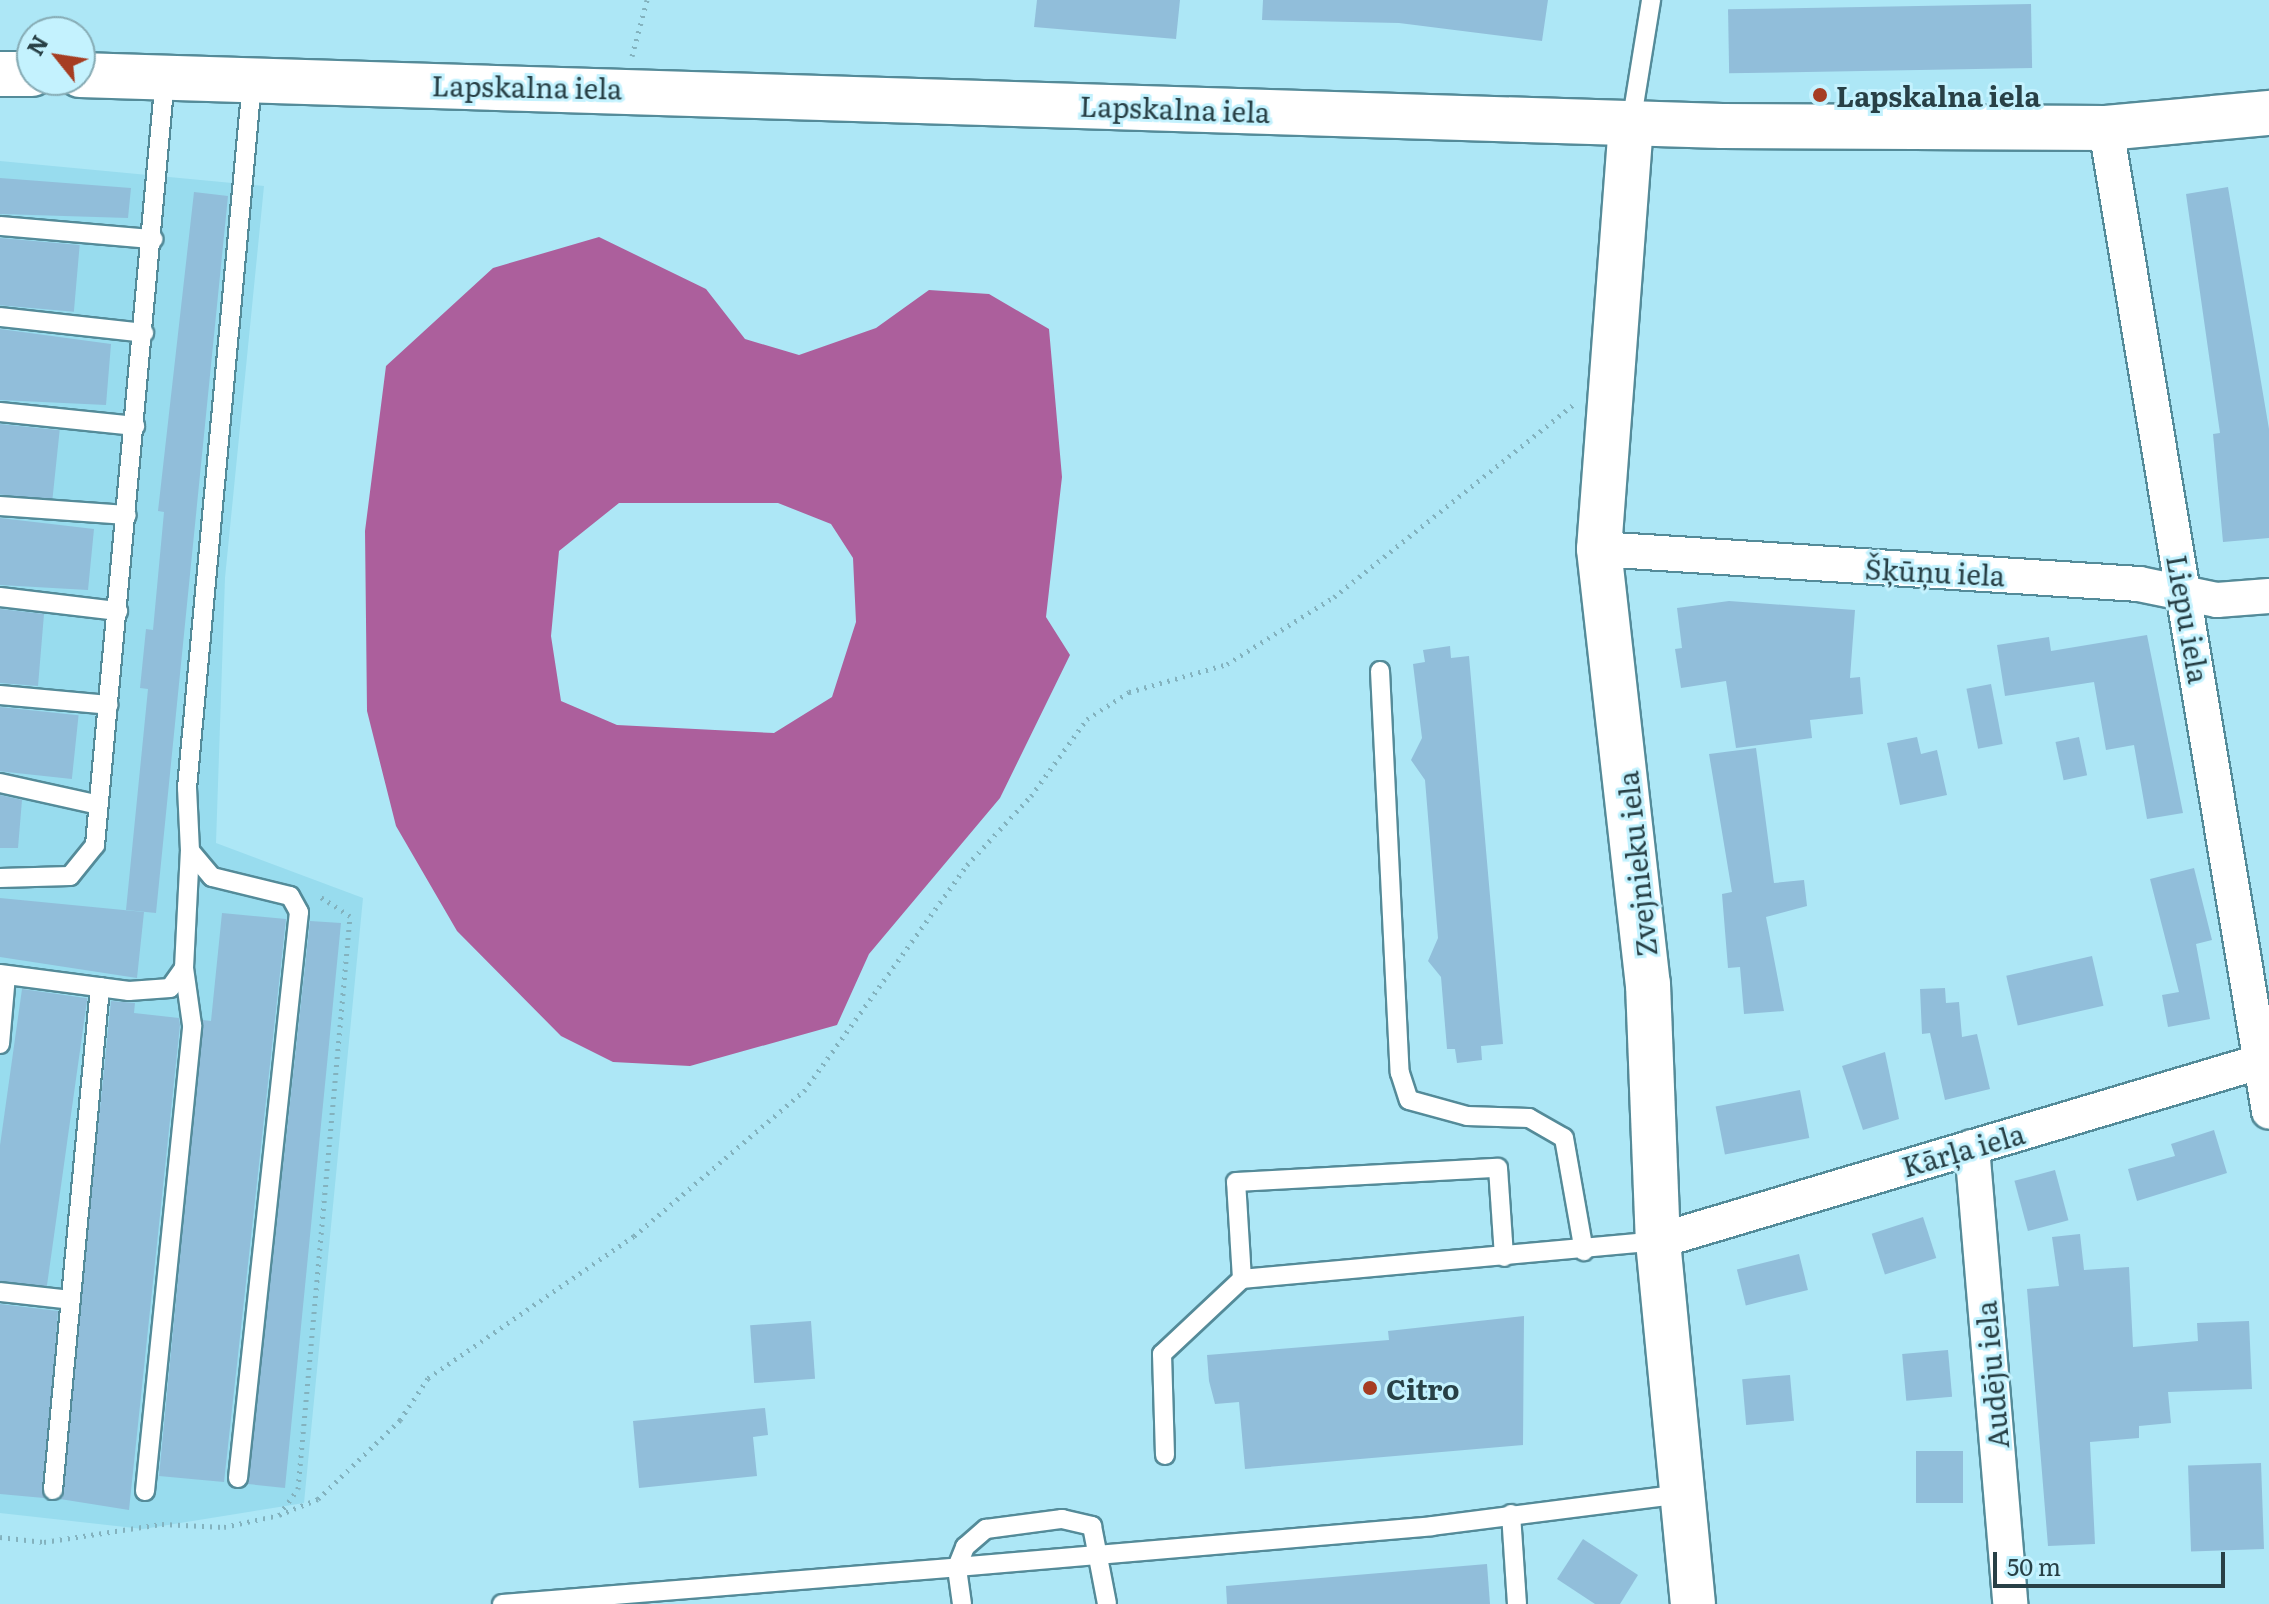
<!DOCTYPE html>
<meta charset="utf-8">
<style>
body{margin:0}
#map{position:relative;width:2269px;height:1604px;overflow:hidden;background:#ade7f6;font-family:Literata,serif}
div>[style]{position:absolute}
.built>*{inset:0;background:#98dcee}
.water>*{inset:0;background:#ac5f9c}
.building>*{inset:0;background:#91beda;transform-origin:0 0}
.path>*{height:5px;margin-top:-2.5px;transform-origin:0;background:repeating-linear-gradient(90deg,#83b2be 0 2px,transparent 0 8px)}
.roads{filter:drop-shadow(2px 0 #548b99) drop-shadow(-2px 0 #548b99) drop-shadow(0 2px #548b99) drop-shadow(0 -2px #548b99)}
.service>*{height:18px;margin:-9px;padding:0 9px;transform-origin:9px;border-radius:9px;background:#fff}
.minor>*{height:34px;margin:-17px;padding:0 17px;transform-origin:17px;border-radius:17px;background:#fff}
.tertiary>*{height:44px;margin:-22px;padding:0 22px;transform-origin:22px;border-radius:22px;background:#fff}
.secondary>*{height:44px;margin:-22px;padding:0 22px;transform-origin:22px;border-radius:22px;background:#fff}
.dots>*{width:22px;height:22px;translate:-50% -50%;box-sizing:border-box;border:4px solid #c4f2fe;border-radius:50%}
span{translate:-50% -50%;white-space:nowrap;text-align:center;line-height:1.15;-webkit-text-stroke:6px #c4f2fe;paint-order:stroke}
.street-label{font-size:28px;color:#284046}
.poi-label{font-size:28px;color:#284046;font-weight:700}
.left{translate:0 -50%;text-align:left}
.north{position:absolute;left:16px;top:16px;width:80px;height:80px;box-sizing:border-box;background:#c4f2fe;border:2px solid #86abb4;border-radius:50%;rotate:300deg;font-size:22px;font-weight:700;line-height:32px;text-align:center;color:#284046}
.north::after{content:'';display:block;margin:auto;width:28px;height:36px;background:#a63d22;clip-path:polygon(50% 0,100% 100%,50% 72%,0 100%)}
.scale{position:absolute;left:1993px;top:1552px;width:232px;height:36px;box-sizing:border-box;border:4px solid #284046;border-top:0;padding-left:10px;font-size:24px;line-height:28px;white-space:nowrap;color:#284046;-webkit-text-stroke:6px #c4f2fe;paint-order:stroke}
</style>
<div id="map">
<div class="built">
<i style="clip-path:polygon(0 161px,264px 186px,225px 578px,216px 843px,363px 898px,304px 1503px,143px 1529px,0 1513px)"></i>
</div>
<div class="water">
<i style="clip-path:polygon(evenodd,599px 237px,706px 289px,745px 339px,799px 355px,876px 328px,929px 290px,989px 294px,1049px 329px,1062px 477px,1046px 617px,1070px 655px,1000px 798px,869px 954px,837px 1025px,690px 1066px,613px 1062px,561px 1036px,457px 931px,396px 826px,367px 711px,365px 531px,386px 366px,493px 268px,599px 237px,619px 503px,778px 503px,831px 524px,853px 558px,856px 622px,832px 697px,774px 733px,617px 725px,561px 701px,551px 636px,559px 551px,619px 503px)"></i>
</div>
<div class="building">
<i style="clip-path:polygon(1037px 0,1180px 0,1176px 39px,1034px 27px)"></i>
<i style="clip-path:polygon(1263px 0,1548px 0,1542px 41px,1399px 23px,1262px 20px)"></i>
<i style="left:2031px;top:4px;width:64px;height:303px;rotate:89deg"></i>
<i style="clip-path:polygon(0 178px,131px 188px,128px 218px,0 214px)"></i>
<i style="clip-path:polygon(2228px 187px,2269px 429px,2269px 538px,2223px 542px,2213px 434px,2220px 433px,2186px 194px)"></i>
<i style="clip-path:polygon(194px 192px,228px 196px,156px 913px,126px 910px,148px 689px,140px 688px,146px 629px,153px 630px,164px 512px,158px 511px)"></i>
<i style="left:0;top:238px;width:80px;height:67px;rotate:5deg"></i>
<i style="clip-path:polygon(0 329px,111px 344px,106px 405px,0 400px)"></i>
<i style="left:0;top:424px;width:60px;height:70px;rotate:6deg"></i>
<i style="clip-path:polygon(0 518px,94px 529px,88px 590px,0 585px)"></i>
<i style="clip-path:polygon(1729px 601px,1855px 610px,1850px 678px,1860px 677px,1863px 714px,1810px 720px,1812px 738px,1736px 748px,1726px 681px,1681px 688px,1675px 649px,1682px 648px,1677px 608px)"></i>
<i style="clip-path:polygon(0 609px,44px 614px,38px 686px,0 683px)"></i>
<i style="clip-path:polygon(2147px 635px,2183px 813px,2147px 819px,2134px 745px,2106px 750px,2094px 682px,2005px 696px,1997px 645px,2049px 637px,2051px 651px)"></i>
<i style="clip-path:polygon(1450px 646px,1451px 658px,1469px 656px,1503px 1044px,1481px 1046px,1482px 1060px,1457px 1063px,1455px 1049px,1447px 1049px,1441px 977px,1428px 961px,1438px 938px,1425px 780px,1411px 760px,1422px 738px,1413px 664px,1425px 662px,1423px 650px)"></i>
<i style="left:1991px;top:684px;width:61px;height:25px;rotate:79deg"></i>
<i style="left:0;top:707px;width:79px;height:64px;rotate:6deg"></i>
<i style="clip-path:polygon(1917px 737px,1921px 754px,1937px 750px,1947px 795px,1900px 805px,1887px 743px)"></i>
<i style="left:2079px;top:737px;width:39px;height:24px;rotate:78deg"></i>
<i style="clip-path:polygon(1756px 748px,1774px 883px,1804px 880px,1807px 906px,1766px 917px,1784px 1011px,1744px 1014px,1740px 967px,1728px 968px,1722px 894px,1732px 892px,1709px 754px)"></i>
<i style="clip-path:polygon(0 795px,22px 800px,18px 848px,0 848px)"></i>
<i style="clip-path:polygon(2194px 868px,2212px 940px,2196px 944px,2210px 1019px,2168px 1027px,2162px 995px,2179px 992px,2150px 879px)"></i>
<i style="clip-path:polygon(0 898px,144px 912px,137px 978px,0 957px)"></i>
<i style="clip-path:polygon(222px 913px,286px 919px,224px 1482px,159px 1476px,203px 1020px,211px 1021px)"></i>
<i style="clip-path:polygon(310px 921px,341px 923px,285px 1488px,248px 1484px)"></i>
<i style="left:2092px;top:956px;width:51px;height:88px;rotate:77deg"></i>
<i style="clip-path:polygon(1945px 988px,1946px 1003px,1959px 1002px,1962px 1037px,1977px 1034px,1990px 1089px,1945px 1100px,1930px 1033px,1922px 1034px,1920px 989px)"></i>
<i style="left:22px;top:989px;width:66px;height:292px;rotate:8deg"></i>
<i style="clip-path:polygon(111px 1001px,135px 1003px,134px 1013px,179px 1018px,180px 1025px,129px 1510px,60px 1499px)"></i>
<i style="clip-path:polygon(1885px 1052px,1899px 1119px,1863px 1130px,1842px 1066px)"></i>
<i style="left:1800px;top:1090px;width:49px;height:86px;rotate:79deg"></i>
<i style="clip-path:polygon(2214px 1130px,2227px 1173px,2137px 1201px,2128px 1169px,2175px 1156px,2171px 1144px)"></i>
<i style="left:2055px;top:1170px;width:52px;height:42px;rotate:75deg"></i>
<i style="left:1923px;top:1217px;width:43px;height:54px;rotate:72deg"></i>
<i style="clip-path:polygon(2080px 1234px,2084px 1270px,2129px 1267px,2133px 1347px,2198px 1341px,2197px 1323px,2249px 1321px,2252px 1389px,2168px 1392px,2171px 1423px,2139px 1426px,2139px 1438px,2090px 1442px,2095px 1544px,2048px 1546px,2027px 1289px,2059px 1286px,2052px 1237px)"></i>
<i style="left:1799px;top:1254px;width:37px;height:64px;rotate:76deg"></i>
<i style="clip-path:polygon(0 1304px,58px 1311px,44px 1498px,0 1494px)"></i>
<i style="clip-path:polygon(1524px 1316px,1523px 1445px,1245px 1469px,1239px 1402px,1215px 1404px,1209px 1381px,1207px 1355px,1389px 1340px,1388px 1331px)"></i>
<i style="left:811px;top:1321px;width:58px;height:61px;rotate:86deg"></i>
<i style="left:1948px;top:1350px;width:47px;height:46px;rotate:85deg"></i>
<i style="left:1790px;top:1375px;width:46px;height:48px;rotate:85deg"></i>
<i style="clip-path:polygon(765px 1408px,768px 1435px,753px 1437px,757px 1476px,639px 1488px,633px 1421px)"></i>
<i style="left:1916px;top:1451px;width:47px;height:52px"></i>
<i style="left:2261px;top:1463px;width:86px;height:73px;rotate:88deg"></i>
<i style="clip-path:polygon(1583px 1539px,1638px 1575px,1620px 1604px,1595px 1604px,1557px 1579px)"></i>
<i style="clip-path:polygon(1487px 1564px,1490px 1604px,1227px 1604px,1226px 1586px)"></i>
</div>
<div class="path">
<i style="left:632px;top:56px;width:58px;rotate:-75deg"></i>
<i style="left:279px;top:1515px;width:42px;rotate:-22.3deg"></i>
<i style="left:318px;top:1499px;width:114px;rotate:-43.9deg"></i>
<i style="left:400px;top:1420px;width:50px;rotate:-56.3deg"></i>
<i style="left:428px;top:1378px;width:250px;rotate:-34.6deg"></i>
<i style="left:634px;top:1236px;width:223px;rotate:-40.5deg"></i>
<i style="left:804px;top:1091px;width:279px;rotate:-54.2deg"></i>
<i style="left:967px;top:865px;width:94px;rotate:-47.2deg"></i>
<i style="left:1031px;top:796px;width:95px;rotate:-54deg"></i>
<i style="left:1087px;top:719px;width:50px;rotate:-32.7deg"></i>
<i style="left:1129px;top:692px;width:102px;rotate:-15.9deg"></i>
<i style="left:1227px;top:664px;width:126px;rotate:-32.1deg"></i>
<i style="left:1334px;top:597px;width:308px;rotate:-38.8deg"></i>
<i style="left:0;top:1537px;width:44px;rotate:6.5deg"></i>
<i style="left:44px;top:1542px;width:119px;rotate:-8.7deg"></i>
<i style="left:162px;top:1524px;width:62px;rotate:2.8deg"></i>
<i style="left:224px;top:1527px;width:56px;rotate:-12.3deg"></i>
<i style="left:279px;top:1515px;width:32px;rotate:-54deg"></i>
<i style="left:298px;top:1489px;width:575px;rotate:-84.81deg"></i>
<i style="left:350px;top:916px;width:37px;rotate:-147deg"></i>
</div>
<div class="roads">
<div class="service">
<i style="left:1631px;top:124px;width:126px;rotate:-80.8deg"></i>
<i style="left:0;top:226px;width:154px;rotate:4.9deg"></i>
<i style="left:0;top:317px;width:145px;rotate:6.3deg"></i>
<i style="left:0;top:412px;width:136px;rotate:5.9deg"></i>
<i style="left:0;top:506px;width:127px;rotate:4.1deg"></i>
<i style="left:0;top:597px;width:119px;rotate:6.8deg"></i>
<i style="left:1380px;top:671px;width:402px;rotate:87.2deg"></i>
<i style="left:1400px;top:1073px;width:28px;rotate:72deg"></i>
<i style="left:1409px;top:1100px;width:60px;rotate:15.4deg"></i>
<i style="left:1467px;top:1116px;width:62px;rotate:1.8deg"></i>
<i style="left:1529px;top:1118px;width:40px;rotate:29.7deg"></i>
<i style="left:1564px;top:1138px;width:115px;rotate:80deg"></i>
<i style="left:0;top:695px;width:109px;rotate:5.2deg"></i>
<i style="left:0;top:783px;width:101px;rotate:12.5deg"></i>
<i style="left:0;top:878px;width:70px;rotate:-1.6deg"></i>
<i style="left:70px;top:876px;width:40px;rotate:-51deg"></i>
<i style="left:95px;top:845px;width:770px;rotate:-84.79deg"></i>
<i style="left:0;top:974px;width:130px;rotate:7.5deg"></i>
<i style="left:129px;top:991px;width:41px;rotate:-4.2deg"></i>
<i style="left:170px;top:988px;width:24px;rotate:-55deg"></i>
<i style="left:184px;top:968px;width:117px;rotate:-87.1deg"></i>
<i style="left:0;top:1044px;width:69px;rotate:-85deg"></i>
<i style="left:1242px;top:1279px;width:97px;rotate:-93.5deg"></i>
<i style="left:1236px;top:1182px;width:262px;rotate:-3.1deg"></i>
<i style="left:1498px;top:1168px;width:89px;rotate:86.1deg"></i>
<i style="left:0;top:1292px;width:71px;rotate:6.4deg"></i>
<i style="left:1165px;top:1455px;width:101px;rotate:-91.7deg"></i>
<i style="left:1162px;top:1354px;width:110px;rotate:-43.2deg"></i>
<i style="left:1242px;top:1279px;width:418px;rotate:-5.2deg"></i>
<i style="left:238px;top:1478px;width:569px;rotate:-83.85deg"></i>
<i style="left:299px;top:912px;width:18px;rotate:-119deg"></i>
<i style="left:290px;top:896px;width:80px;rotate:-166.3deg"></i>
<i style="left:212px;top:877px;width:34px;rotate:-130deg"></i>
<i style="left:190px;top:851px;width:63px;rotate:-92.7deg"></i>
<i style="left:187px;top:788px;width:709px;rotate:-84.74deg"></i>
<i style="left:53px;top:1490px;width:505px;rotate:-84.66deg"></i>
<i style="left:145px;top:1491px;width:468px;rotate:-84.2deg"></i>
<i style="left:192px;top:1025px;width:58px;rotate:-98deg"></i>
<i style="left:1511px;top:1514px;width:90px;rotate:86.2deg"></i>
<i style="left:502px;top:1604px;width:457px;rotate:-4.6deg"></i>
<i style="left:957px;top:1567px;width:22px;rotate:-68deg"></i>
<i style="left:965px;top:1547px;width:28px;rotate:-41deg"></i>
<i style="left:986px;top:1529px;width:77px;rotate:-7.5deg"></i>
<i style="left:1062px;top:1519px;width:31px;rotate:13deg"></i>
<i style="left:1092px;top:1526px;width:79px;rotate:79.1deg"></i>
<i style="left:962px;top:1604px;width:37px;rotate:-98deg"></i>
<i style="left:957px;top:1567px;width:477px;rotate:-4.9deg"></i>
<i style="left:1432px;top:1526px;width:253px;rotate:-7.3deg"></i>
</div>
<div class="minor">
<i style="left:2106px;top:128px;width:997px;rotate:80.59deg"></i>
<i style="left:1599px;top:549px;width:541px;rotate:3.71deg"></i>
<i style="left:2139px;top:584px;width:80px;rotate:11.6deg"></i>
<i style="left:2217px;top:600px;width:52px;rotate:-4.4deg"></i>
<i style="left:1972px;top:1147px;width:459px;rotate:85.2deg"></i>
<i style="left:1658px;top:1241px;width:638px;rotate:-16.59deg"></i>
</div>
<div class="tertiary">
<i style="left:1631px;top:124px;width:426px;rotate:94.3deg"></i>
<i style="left:1599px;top:549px;width:438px;rotate:83.6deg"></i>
<i style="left:1648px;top:984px;width:257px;rotate:87.8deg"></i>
<i style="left:1658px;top:1241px;width:365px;rotate:84.5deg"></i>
</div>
<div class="secondary">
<i style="left:0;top:74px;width:32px"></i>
<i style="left:80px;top:75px;width:1643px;rotate:1.78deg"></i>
<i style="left:1722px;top:126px;width:384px;rotate:0.3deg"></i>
<i style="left:2106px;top:128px;width:164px;rotate:-5.3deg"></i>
</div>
</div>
<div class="dots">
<i style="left:1820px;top:95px;background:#a63d22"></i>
<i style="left:1370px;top:1388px;background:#a63d22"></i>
</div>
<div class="street-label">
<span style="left:527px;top:86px;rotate:1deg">Lapskalna iela</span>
<span style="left:1175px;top:108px;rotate:2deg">Lapskalna iela</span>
<span style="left:1935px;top:571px;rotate:3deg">Šķūņu iela</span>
<span style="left:2189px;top:619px;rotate:80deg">Liepu iela</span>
<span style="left:1636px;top:864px;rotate:-96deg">Zvejnieku iela</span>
<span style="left:1963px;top:1149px;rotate:-16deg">Kārļa iela</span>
<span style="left:1991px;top:1375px;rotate:-95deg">Audēju iela</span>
</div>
<div class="poi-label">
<span class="left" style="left:1836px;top:95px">Lapskalna iela</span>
<span class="left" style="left:1386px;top:1388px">Citro</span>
</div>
<div class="north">N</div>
<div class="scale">50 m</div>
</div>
